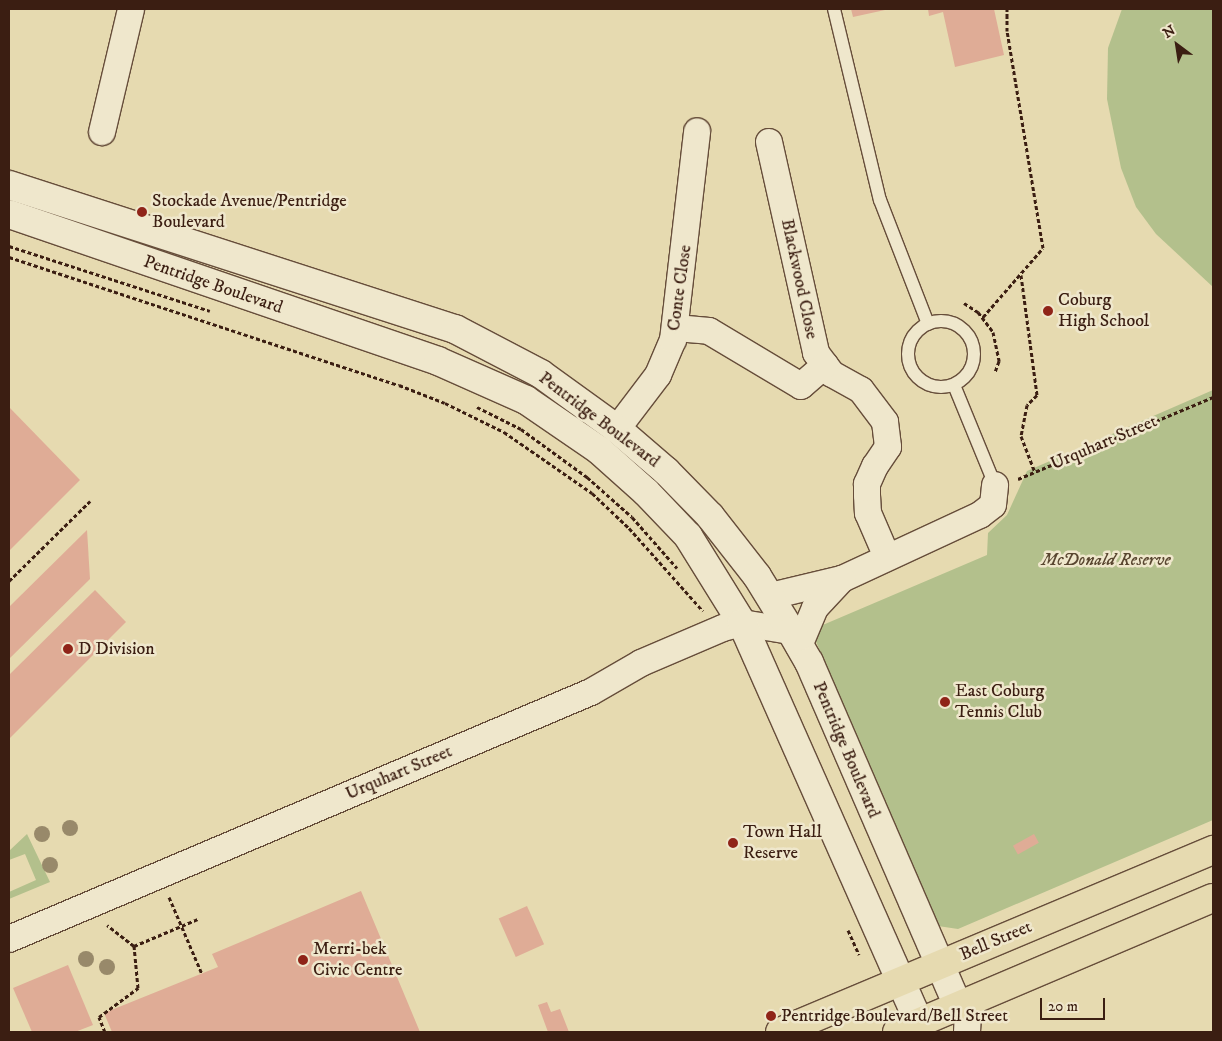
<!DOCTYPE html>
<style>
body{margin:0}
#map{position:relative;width:1222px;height:1041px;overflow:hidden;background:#e6dab0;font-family:"IM FELL DW Pica",serif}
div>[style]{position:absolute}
.green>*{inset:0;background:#b3c08c}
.building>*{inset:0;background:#dfac96;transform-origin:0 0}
.path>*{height:3px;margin-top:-1.5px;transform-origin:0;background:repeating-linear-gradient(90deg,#3b1e12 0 4px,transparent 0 6.5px)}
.roads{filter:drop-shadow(1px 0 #664d3a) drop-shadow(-1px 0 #664d3a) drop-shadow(0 1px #664d3a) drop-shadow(0 -1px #664d3a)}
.lane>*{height:12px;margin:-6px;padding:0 6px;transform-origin:6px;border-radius:6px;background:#efe7cc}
.lane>.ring{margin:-6px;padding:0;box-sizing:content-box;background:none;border:12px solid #efe7cc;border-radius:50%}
.street>*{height:26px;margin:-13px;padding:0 13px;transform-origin:13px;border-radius:13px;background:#efe7cc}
.secondary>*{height:28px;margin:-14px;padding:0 14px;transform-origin:14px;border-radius:14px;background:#efe7cc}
.highway>*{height:28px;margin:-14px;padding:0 14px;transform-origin:14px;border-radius:14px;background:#e6dab0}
.trees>*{width:16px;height:16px;margin:-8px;border-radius:50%;background:#98896a}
.dots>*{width:14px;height:14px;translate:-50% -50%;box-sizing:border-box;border:2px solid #efe7cc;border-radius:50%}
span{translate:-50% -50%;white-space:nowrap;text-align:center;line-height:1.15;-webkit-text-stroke:5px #efe7cc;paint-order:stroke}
.poi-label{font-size:18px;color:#3b1e12}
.left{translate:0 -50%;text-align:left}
.street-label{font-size:18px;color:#3b1e12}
.park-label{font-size:18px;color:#594630;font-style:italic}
.frame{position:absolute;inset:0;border:10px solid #3b1e12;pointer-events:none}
.north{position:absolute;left:1152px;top:20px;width:50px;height:50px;-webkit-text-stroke:4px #efe7cc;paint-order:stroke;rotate:329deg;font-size:14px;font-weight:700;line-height:20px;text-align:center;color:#3b1e12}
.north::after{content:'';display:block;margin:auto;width:18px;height:22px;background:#3b1e12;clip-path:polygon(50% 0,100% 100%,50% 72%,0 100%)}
.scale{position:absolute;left:1040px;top:998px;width:65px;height:22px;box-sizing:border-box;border:2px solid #3b1e12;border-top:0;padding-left:6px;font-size:15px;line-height:18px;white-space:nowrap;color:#3b1e12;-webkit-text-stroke:4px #efe7cc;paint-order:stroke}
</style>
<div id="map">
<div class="green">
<i style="clip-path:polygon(1122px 9px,1213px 9px,1213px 287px,1156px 234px,1136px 207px,1121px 168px,1107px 99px,1108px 48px)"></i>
<i style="clip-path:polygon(1213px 390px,1213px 820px,958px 929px,938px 926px,811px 630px,987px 555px,988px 533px,1007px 515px,1027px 471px)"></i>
<i style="clip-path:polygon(27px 834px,50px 882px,9px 899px,9px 892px,36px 880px,25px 854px,9px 860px,9px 851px)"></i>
</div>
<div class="building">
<i style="clip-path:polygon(851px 9px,885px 9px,885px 10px,853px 17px)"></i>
<i style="clip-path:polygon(928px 9px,994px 9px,1004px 55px,955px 67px,943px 12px,929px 16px)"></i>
<i style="clip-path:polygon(9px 407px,80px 480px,9px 551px)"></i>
<i style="clip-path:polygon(87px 530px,90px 579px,9px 659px,9px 607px)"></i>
<i style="clip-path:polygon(95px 590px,126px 622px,9px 739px,9px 675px)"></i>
<i style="left:1034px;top:834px;width:10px;height:24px;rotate:61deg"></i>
<i style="clip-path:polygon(361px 891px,420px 1032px,112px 1032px,104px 1013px,218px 967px,212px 954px)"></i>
<i style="left:527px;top:906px;width:42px;height:31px;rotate:66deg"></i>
<i style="clip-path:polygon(68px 965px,93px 1025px,75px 1032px,32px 1032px,13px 988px)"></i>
<i style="clip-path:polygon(547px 1002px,551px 1012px,560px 1009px,569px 1032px,548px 1032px,538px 1005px)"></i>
</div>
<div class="path">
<i style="left:9px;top:246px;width:211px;rotate:17.9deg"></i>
<i style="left:9px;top:257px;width:410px;rotate:18.2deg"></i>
<i style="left:399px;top:385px;width:49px;rotate:21.4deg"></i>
<i style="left:445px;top:403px;width:66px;rotate:26.2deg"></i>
<i style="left:504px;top:432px;width:107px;rotate:34.7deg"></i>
<i style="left:592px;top:493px;width:51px;rotate:43.4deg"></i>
<i style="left:629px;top:528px;width:111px;rotate:48.3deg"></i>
<i style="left:1021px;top:275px;width:121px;rotate:82.4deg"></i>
<i style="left:1037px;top:395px;width:14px;rotate:135deg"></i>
<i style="left:1027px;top:405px;width:32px;rotate:101deg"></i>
<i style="left:1021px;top:436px;width:39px;rotate:69deg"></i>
<i style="left:964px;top:303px;width:17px;rotate:33deg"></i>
<i style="left:978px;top:312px;width:25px;rotate:53deg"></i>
<i style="left:993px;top:332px;width:30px;rotate:78deg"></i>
<i style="left:999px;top:361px;width:12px;rotate:110deg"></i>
<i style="left:983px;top:317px;width:91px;rotate:-49deg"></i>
<i style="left:1043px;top:248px;width:220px;rotate:-99.4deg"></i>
<i style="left:1007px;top:31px;width:22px;rotate:-90deg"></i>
<i style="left:477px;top:407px;width:49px;rotate:26.6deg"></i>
<i style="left:521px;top:429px;width:82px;rotate:36deg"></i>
<i style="left:587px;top:477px;width:60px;rotate:41.6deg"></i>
<i style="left:632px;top:517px;width:68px;rotate:48.6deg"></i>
<i style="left:1018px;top:479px;width:212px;rotate:-22.8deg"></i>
<i style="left:9px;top:581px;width:114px;rotate:-44.6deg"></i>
<i style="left:169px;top:897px;width:84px;rotate:66.8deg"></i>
<i style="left:848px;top:930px;width:27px;rotate:66deg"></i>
<i style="left:134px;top:946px;width:69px;rotate:-22.9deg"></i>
<i style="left:105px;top:1032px;width:16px;rotate:-112deg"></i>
<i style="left:99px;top:1017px;width:49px;rotate:-36.6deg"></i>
<i style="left:138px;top:988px;width:42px;rotate:-95.4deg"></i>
<i style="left:134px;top:946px;width:34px;rotate:-142deg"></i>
</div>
<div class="roads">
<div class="lane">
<i style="left:834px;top:9px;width:196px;rotate:76.5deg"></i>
<i style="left:880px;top:200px;width:133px;rotate:68.8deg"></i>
<i class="ring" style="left:908px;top:321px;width:54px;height:54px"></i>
<i style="left:954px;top:385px;width:108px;rotate:67.7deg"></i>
</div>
<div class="street">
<i style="left:102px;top:132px;width:126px;rotate:-76.7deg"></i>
<i style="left:769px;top:142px;width:216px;rotate:77.4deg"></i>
<i style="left:816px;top:353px;width:26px;rotate:53deg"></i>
<i style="left:832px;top:374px;width:33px;rotate:29deg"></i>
<i style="left:861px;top:390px;width:40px;rotate:53deg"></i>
<i style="left:885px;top:422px;width:25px;rotate:83deg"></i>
<i style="left:888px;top:447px;width:23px;rotate:124deg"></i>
<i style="left:875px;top:466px;width:20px;rotate:114deg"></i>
<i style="left:867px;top:484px;width:11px;rotate:90deg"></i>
<i style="left:867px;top:495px;width:18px;rotate:87deg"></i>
<i style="left:868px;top:513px;width:48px;rotate:66.6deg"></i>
<i style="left:676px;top:328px;width:33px;rotate:5deg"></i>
<i style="left:709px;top:331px;width:107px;rotate:30.9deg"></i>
<i style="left:801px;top:386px;width:32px;rotate:-41deg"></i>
<i style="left:617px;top:429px;width:68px;rotate:-52.8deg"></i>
<i style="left:658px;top:375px;width:38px;rotate:-67deg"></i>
<i style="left:673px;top:340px;width:210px;rotate:-83.4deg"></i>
<i style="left:771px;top:596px;width:73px;rotate:-13.5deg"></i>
<i style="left:842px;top:579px;width:152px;rotate:-24.9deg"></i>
<i style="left:980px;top:515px;width:16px;rotate:-38deg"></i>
<i style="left:993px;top:505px;width:20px;rotate:-84deg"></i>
<i style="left:799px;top:646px;width:41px;rotate:-67.2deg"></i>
<i style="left:815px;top:608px;width:40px;rotate:-47deg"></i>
<i style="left:9px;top:939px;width:632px;rotate:-23deg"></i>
<i style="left:591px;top:692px;width:58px;rotate:-30.1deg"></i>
<i style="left:641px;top:663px;width:89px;rotate:-23.1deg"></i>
<i style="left:723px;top:628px;width:20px;rotate:-15deg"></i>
<i style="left:742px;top:623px;width:50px;rotate:9.3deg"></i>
<i style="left:967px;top:1032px;width:20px;rotate:-87deg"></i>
<i style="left:968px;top:1012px;width:14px;rotate:-60deg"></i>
</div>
<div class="secondary">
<i style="left:9px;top:185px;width:469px;rotate:17.9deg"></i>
<i style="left:455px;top:329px;width:97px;rotate:27.6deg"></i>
<i style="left:541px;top:374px;width:94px;rotate:35.9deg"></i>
<i style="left:617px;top:429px;width:65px;rotate:40.6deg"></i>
<i style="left:666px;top:471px;width:63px;rotate:45.6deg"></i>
<i style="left:710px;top:516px;width:76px;rotate:51.9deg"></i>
<i style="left:757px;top:576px;width:65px;rotate:58.3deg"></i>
<i style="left:791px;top:631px;width:36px;rotate:60deg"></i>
<i style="left:809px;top:662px;width:375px;rotate:66.6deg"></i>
<i style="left:9px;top:214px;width:453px;rotate:18.9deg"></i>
<i style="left:438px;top:361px;width:96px;rotate:23.9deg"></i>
<i style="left:526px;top:400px;width:88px;rotate:34.4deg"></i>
<i style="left:599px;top:450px;width:63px;rotate:41.8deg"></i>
<i style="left:646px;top:492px;width:61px;rotate:46.3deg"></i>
<i style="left:688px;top:536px;width:102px;rotate:58.2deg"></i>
<i style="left:742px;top:623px;width:437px;rotate:66.1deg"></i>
</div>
<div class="highway">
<i style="left:780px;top:1032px;width:470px;rotate:-22.8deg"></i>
<i style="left:897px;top:1032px;width:343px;rotate:-23deg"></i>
</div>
</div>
<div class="trees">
<i style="left:70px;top:828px"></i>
<i style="left:42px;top:834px"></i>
<i style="left:50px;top:865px"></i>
<i style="left:86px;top:959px"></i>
<i style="left:107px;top:967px"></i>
</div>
<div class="dots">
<i style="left:142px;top:212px;background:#8f2418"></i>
<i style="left:1048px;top:311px;background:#8f2418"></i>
<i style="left:68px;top:649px;background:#8f2418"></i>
<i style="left:945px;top:702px;background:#8f2418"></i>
<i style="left:733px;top:843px;background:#8f2418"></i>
<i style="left:303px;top:960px;background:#8f2418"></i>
<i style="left:771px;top:1016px;background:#8f2418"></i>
</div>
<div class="poi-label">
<span class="left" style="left:152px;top:212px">Stockade Avenue/Pentridge<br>Boulevard</span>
<span class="left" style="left:1058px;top:311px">Coburg<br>High School</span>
<span class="left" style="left:78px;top:649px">D Division</span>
<span class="left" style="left:955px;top:702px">East Coburg<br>Tennis Club</span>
<span class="left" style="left:743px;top:843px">Town Hall<br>Reserve</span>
<span class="left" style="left:313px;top:960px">Merri-bek<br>Civic Centre</span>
<span class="left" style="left:781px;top:1016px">Pentridge Boulevard/Bell Street</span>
</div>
<div class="street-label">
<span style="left:799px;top:279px;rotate:78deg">Blackwood Close</span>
<span style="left:213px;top:285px;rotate:19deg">Pentridge Boulevard</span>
<span style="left:680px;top:288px;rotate:-82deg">Conte Close</span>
<span style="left:599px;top:420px;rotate:37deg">Pentridge Boulevard</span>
<span style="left:1104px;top:443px;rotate:-23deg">Urquhart Street</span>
<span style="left:846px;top:750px;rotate:67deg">Pentridge Boulevard</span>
<span style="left:399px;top:773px;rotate:-23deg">Urquhart Street</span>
<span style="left:996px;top:941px;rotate:-23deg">Bell Street</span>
</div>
<div class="park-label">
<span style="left:1106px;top:560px">McDonald Reserve</span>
</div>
<div class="frame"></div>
<div class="north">N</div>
<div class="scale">20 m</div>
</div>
